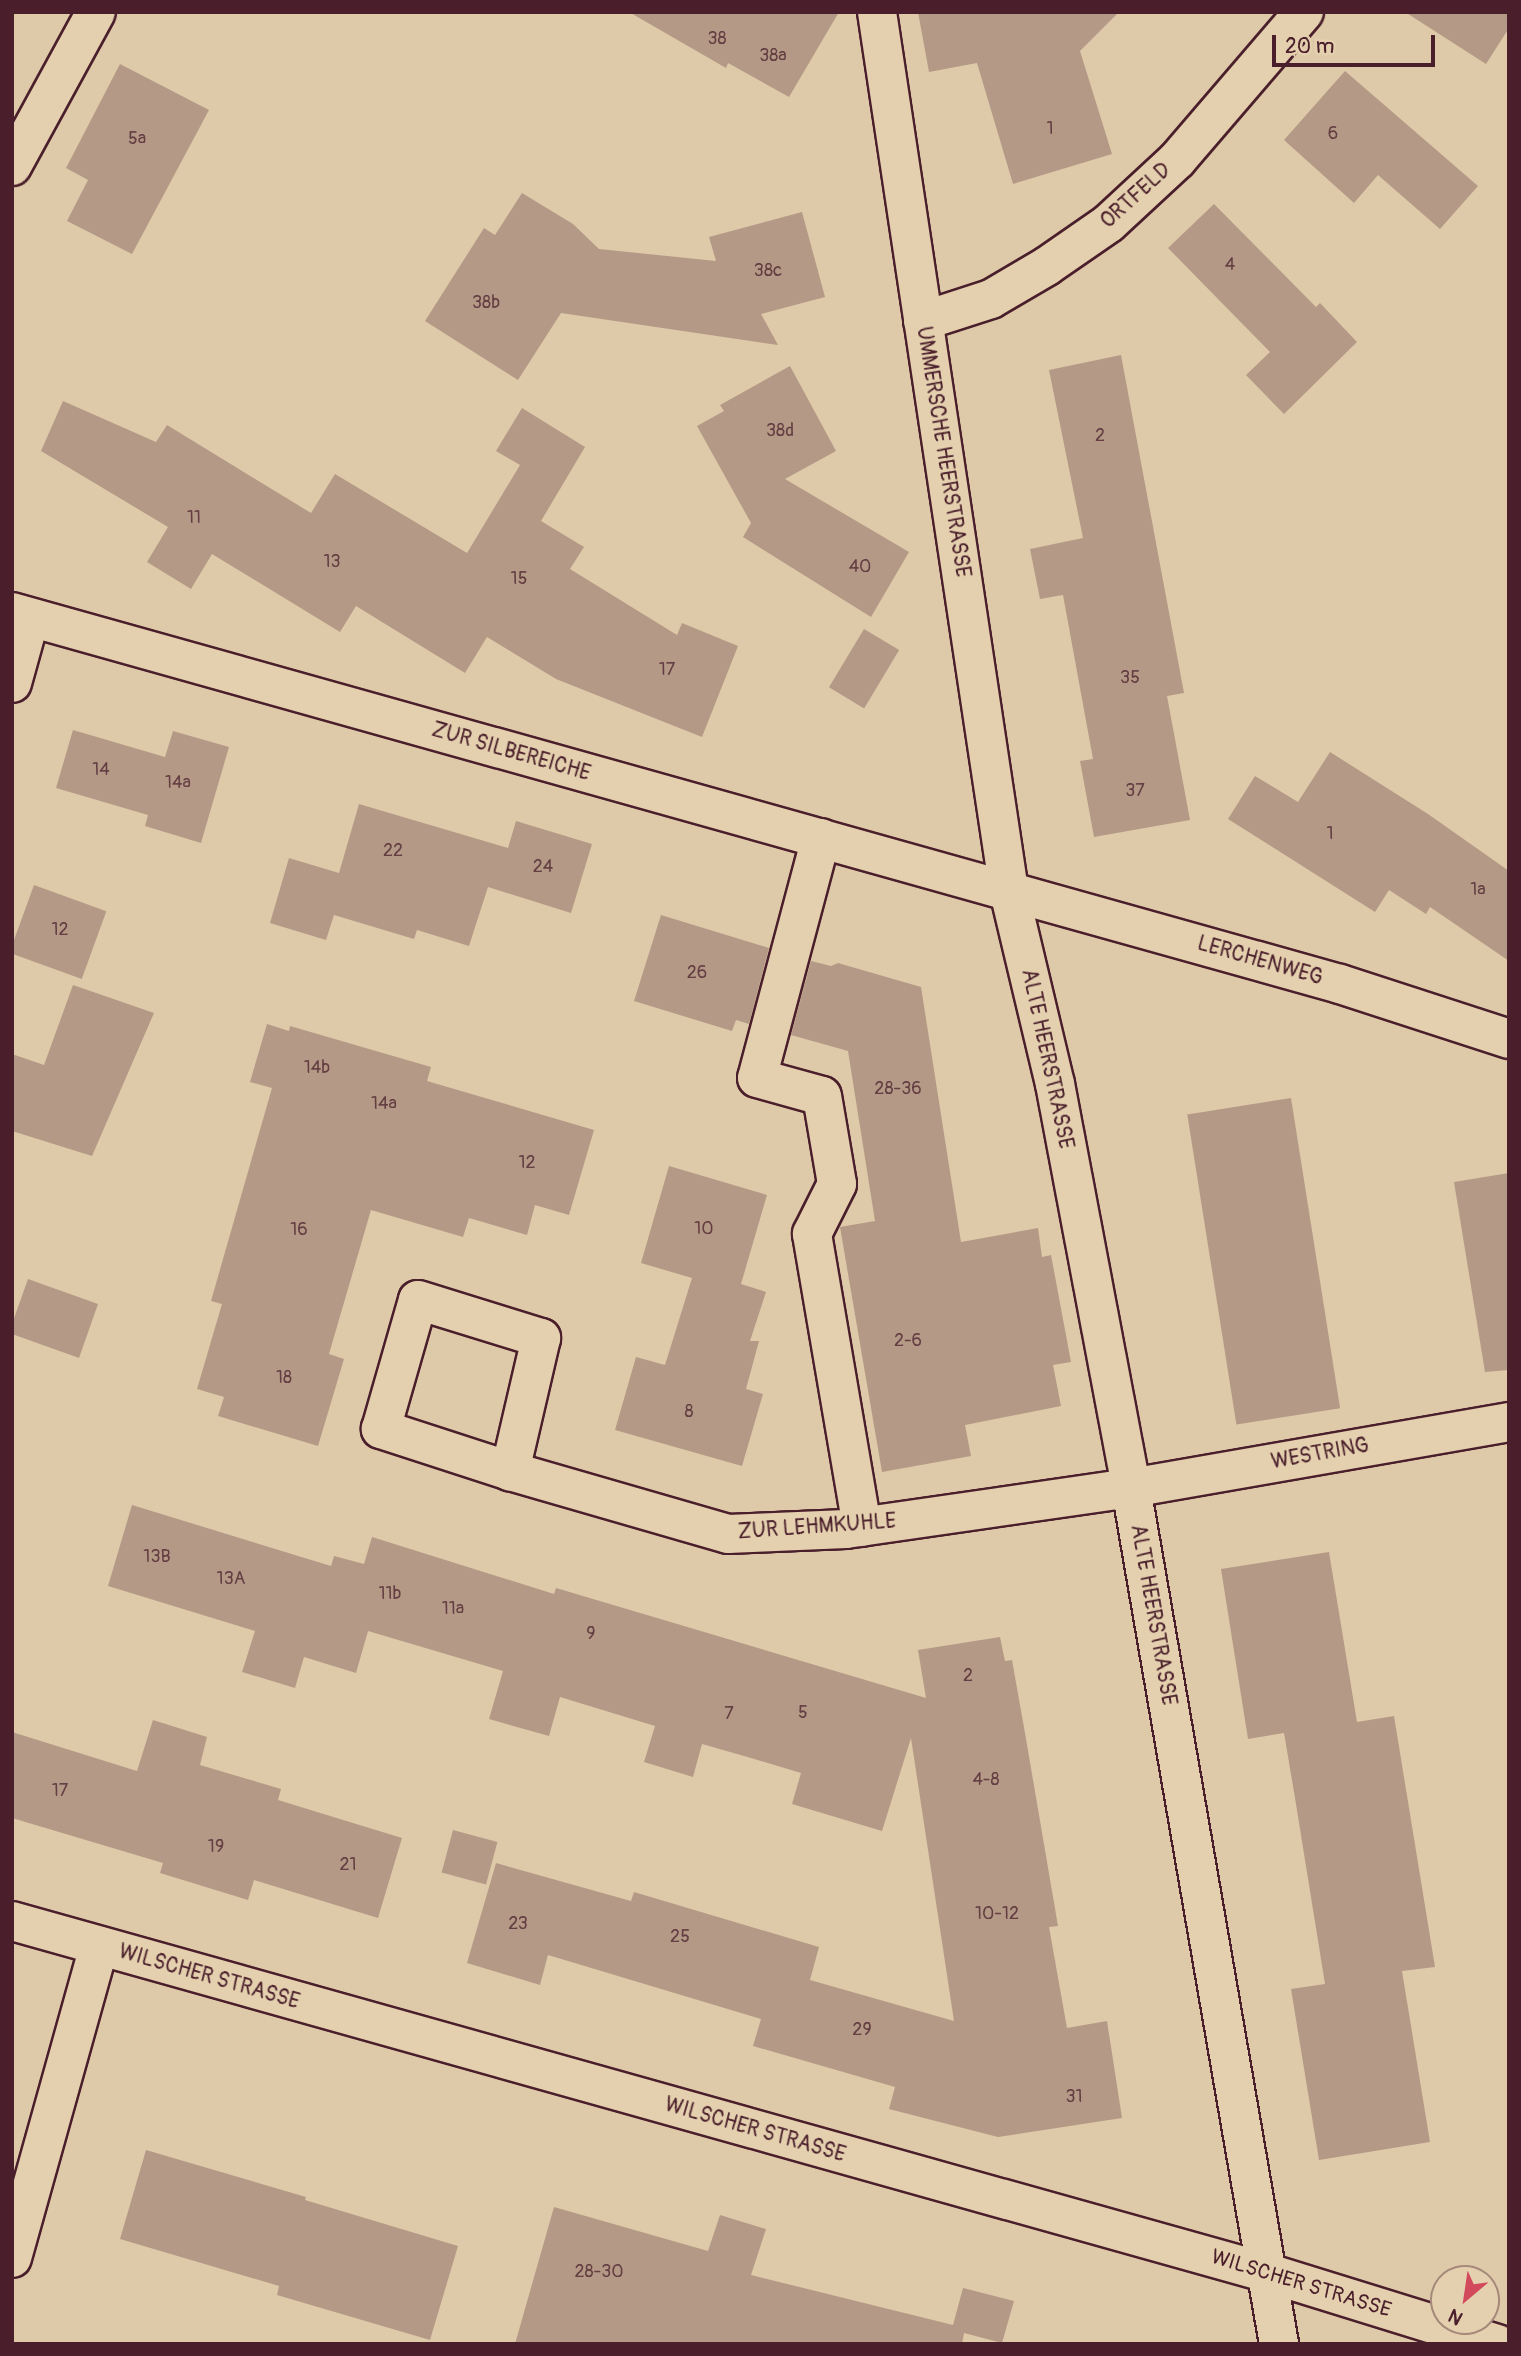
<!DOCTYPE html>
<style>
body{margin:0}
#map{position:relative;width:1521px;height:2356px;overflow:hidden;background:#dec9a9;font-family:Pangolin,sans-serif}
div>[style]{position:absolute}
.building>*{inset:0;background:#b49a86;transform-origin:0 0}
.roads{filter:drop-shadow(2px 0 #4a1f2b) drop-shadow(-2px 0 #4a1f2b) drop-shadow(0 2px #4a1f2b) drop-shadow(0 -2px #4a1f2b)}
.minor>*{height:38px;margin:-19px;padding:0 19px;transform-origin:19px;border-radius:19px;background:#e4d0ae}
span{translate:-50% -50%;white-space:nowrap;text-align:center;line-height:1.15;-webkit-text-stroke:5px #e4d0ae;paint-order:stroke}
.number-label{font-size:18px;color:#643e42}
.number-label span{-webkit-text-stroke-width:0}
.street-label{font-size:21px;color:#4a1f2b}
.frame{position:absolute;inset:0;border:14px solid #4a1f2b;pointer-events:none}
.north{position:absolute;left:1430px;top:2265px;width:70px;height:70px;box-sizing:border-box;background:#e4d0ae;border:2px solid #a6897a;border-radius:50%;rotate:209deg;font-size:19px;font-weight:700;line-height:28px;text-align:center;color:#4a1f2b}
.north::after{content:'';display:block;margin:auto;width:24px;height:32px;background:#d1495b;clip-path:polygon(50% 0,100% 100%,50% 72%,0 100%)}
.scale{position:absolute;left:1272px;top:35px;width:163px;height:32px;box-sizing:border-box;border:4px solid #4a1f2b;border-top:0;padding-left:9px;font-size:21px;line-height:24px;white-space:nowrap;color:#4a1f2b;-webkit-text-stroke:5px #e4d0ae;paint-order:stroke}
</style>
<div id="map">
<div class="building">
<i style="clip-path:polygon(629px 12px,839px 12px,789px 97px,728px 63px,726px 68px)"></i>
<i style="clip-path:polygon(918px 12px,1119px 12px,1080px 51px,1112px 154px,1013px 184px,977px 63px,929px 72px)"></i>
<i style="clip-path:polygon(1405px 12px,1509px 12px,1509px 28px,1486px 64px)"></i>
<i style="clip-path:polygon(120px 64px,209px 110px,132px 254px,67px 221px,88px 180px,66px 168px)"></i>
<i style="clip-path:polygon(1345px 71px,1478px 186px,1440px 229px,1378px 175px,1354px 203px,1284px 140px)"></i>
<i style="clip-path:polygon(522px 193px,573px 224px,599px 249px,716px 261px,709px 237px,802px 212px,825px 297px,761px 314px,778px 345px,561px 313px,518px 380px,425px 321px,484px 228px,495px 235px)"></i>
<i style="clip-path:polygon(1214px 204px,1316px 307px,1320px 303px,1357px 342px,1284px 414px,1246px 375px,1270px 352px,1168px 248px)"></i>
<i style="clip-path:polygon(1121px 355px,1184px 693px,1167px 696px,1190px 820px,1094px 837px,1080px 761px,1093px 759px,1063px 595px,1040px 599px,1030px 549px,1083px 538px,1049px 370px)"></i>
<i style="clip-path:polygon(790px 366px,836px 451px,785px 479px,909px 552px,871px 617px,743px 537px,751px 523px,697px 426px,724px 411px,720px 405px)"></i>
<i style="clip-path:polygon(63px 401px,156px 442px,167px 425px,311px 513px,335px 474px,467px 553px,520px 465px,496px 451px,522px 408px,585px 447px,541px 521px,584px 547px,570px 569px,677px 635px,682px 623px,738px 646px,702px 737px,556px 679px,487px 637px,465px 673px,356px 606px,340px 632px,212px 554px,191px 589px,147px 562px,168px 527px,41px 451px)"></i>
<i style="left:864px;top:629px;width:41px;height:68px;rotate:31deg"></i>
<i style="clip-path:polygon(73px 730px,165px 757px,173px 731px,229px 747px,201px 843px,145px 826px,148px 815px,56px 788px)"></i>
<i style="clip-path:polygon(1330px 752px,1428px 814px,1509px 871px,1509px 961px,1430px 907px,1426px 914px,1389px 890px,1375px 912px,1228px 819px,1255px 776px,1298px 802px)"></i>
<i style="clip-path:polygon(359px 804px,508px 848px,516px 821px,592px 844px,571px 913px,488px 887px,469px 946px,417px 930px,414px 939px,334px 915px,326px 940px,270px 923px,289px 858px,339px 873px)"></i>
<i style="left:34px;top:885px;width:77px;height:72px;rotate:20deg"></i>
<i style="clip-path:polygon(661px 915px,769px 948px,749px 1024px,736px 1020px,732px 1031px,634px 1001px)"></i>
<i style="clip-path:polygon(811px 961px,831px 966px,838px 963px,921px 987px,961px 1242px,1038px 1228px,1042px 1257px,1051px 1255px,1071px 1362px,1053px 1365px,1061px 1406px,965px 1425px,971px 1456px,882px 1472px,840px 1227px,875px 1221px,848px 1051px,791px 1035px)"></i>
<i style="clip-path:polygon(73px 985px,154px 1013px,92px 1156px,12px 1131px,12px 1054px,44px 1065px)"></i>
<i style="clip-path:polygon(267px 1024px,289px 1031px,290px 1026px,431px 1067px,427px 1081px,594px 1130px,569px 1215px,535px 1205px,527px 1235px,469px 1218px,463px 1237px,371px 1210px,329px 1354px,344px 1359px,318px 1446px,218px 1416px,224px 1397px,197px 1389px,222px 1304px,211px 1301px,272px 1088px,250px 1082px)"></i>
<i style="left:1291px;top:1098px;width:314px;height:105px;rotate:81deg"></i>
<i style="clip-path:polygon(669px 1166px,767px 1195px,741px 1284px,766px 1292px,750px 1341px,759px 1341px,746px 1389px,763px 1394px,742px 1466px,615px 1430px,636px 1357px,665px 1365px,692px 1278px,641px 1263px)"></i>
<i style="clip-path:polygon(1509px 1173px,1509px 1370px,1485px 1372px,1454px 1182px)"></i>
<i style="clip-path:polygon(28px 1279px,98px 1304px,79px 1358px,12px 1334px,12px 1324px)"></i>
<i style="clip-path:polygon(132px 1505px,331px 1566px,334px 1556px,364px 1564px,372px 1537px,554px 1594px,556px 1588px,926px 1698px,918px 1650px,1000px 1637px,1005px 1661px,1012px 1660px,1025px 1733px,1058px 1926px,1049px 1927px,1067px 2028px,1107px 2021px,1122px 2118px,998px 2137px,889px 2109px,895px 2087px,753px 2046px,761px 2019px,548px 1955px,540px 1985px,467px 1963px,496px 1863px,631px 1901px,634px 1892px,819px 1947px,810px 1980px,954px 2021px,911px 1738px,882px 1831px,792px 1804px,801px 1773px,751px 1758px,702px 1744px,693px 1777px,644px 1762px,655px 1726px,560px 1697px,549px 1736px,489px 1719px,503px 1671px,368px 1631px,356px 1673px,304px 1657px,295px 1688px,242px 1672px,255px 1631px,108px 1586px)"></i>
<i style="clip-path:polygon(1329px 1552px,1357px 1722px,1394px 1716px,1435px 1967px,1402px 1971px,1430px 2142px,1319px 2160px,1291px 1989px,1325px 1984px,1295px 1798px,1284px 1733px,1248px 1739px,1221px 1569px)"></i>
<i style="clip-path:polygon(153px 1720px,207px 1737px,200px 1765px,281px 1789px,278px 1800px,402px 1838px,378px 1918px,254px 1880px,248px 1900px,160px 1873px,163px 1863px,12px 1818px,12px 1732px,137px 1771px)"></i>
<i style="left:453px;top:1830px;width:46px;height:44px;rotate:15deg"></i>
<i style="clip-path:polygon(146px 2150px,306px 2197px,305px 2200px,458px 2246px,430px 2340px,277px 2295px,279px 2286px,120px 2239px)"></i>
<i style="clip-path:polygon(554px 2207px,708px 2251px,720px 2215px,766px 2229px,751px 2275px,953px 2325px,963px 2288px,1014px 2301px,1002px 2343px,964px 2333px,962px 2344px,515px 2344px)"></i>
</div>
<div class="roads">
<div class="minor">
<i style="left:877px;top:12px;width:889px;rotate:81.46deg"></i>
<i style="left:1009px;top:891px;width:198px;rotate:76.6deg"></i>
<i style="left:1055px;top:1084px;width:411px;rotate:79.3deg"></i>
<i style="left:1131px;top:1488px;width:869px;rotate:80.19deg"></i>
<i style="left:12px;top:166px;width:175px;rotate:-61.4deg"></i>
<i style="left:923px;top:321px;width:71px;rotate:-17.9deg"></i>
<i style="left:991px;top:299px;width:65px;rotate:-30.5deg"></i>
<i style="left:1047px;top:266px;width:75px;rotate:-34.7deg"></i>
<i style="left:1109px;top:223px;width:93px;rotate:-42.8deg"></i>
<i style="left:1177px;top:160px;width:195px;rotate:-49.4deg"></i>
<i style="left:12px;top:612px;width:1379px;rotate:15.65deg"></i>
<i style="left:1340px;top:984px;width:178px;rotate:18deg"></i>
<i style="left:12px;top:683px;width:67px;rotate:-74.5deg"></i>
<i style="left:821px;top:838px;width:248px;rotate:104.9deg"></i>
<i style="left:757px;top:1078px;width:67px;rotate:15.5deg"></i>
<i style="left:822px;top:1096px;width:89px;rotate:80.3deg"></i>
<i style="left:837px;top:1184px;width:56px;rotate:116.6deg"></i>
<i style="left:812px;top:1234px;width:297px;rotate:80.3deg"></i>
<i style="left:510px;top:1471px;width:136px;rotate:-162deg"></i>
<i style="left:381px;top:1429px;width:134px;rotate:-74deg"></i>
<i style="left:418px;top:1300px;width:129px;rotate:17.2deg"></i>
<i style="left:541px;top:1338px;width:137px;rotate:103.1deg"></i>
<i style="left:510px;top:1471px;width:227px;rotate:16.1deg"></i>
<i style="left:728px;top:1534px;width:118px;rotate:-2.4deg"></i>
<i style="left:846px;top:1529px;width:288px;rotate:-8.2deg"></i>
<i style="left:1131px;top:1488px;width:384px;rotate:-9.9deg"></i>
<i style="left:12px;top:1921px;width:1304px;rotate:15.66deg"></i>
<i style="left:1268px;top:2273px;width:240px;rotate:17.2deg"></i>
<i style="left:12px;top:2258px;width:324px;rotate:-74.4deg"></i>
</div>
</div>
<div class="number-label">
<span style="left:717px;top:39px">38</span>
<span style="left:773px;top:56px">38a</span>
<span style="left:1050px;top:129px">1</span>
<span style="left:1333px;top:134px">6</span>
<span style="left:137px;top:139px">5a</span>
<span style="left:1230px;top:265px">4</span>
<span style="left:768px;top:271px">38c</span>
<span style="left:486px;top:303px">38b</span>
<span style="left:780px;top:431px">38d</span>
<span style="left:1100px;top:436px">2</span>
<span style="left:194px;top:518px">11</span>
<span style="left:332px;top:562px">13</span>
<span style="left:860px;top:567px">40</span>
<span style="left:519px;top:579px">15</span>
<span style="left:667px;top:670px">17</span>
<span style="left:1130px;top:678px">35</span>
<span style="left:101px;top:770px">14</span>
<span style="left:178px;top:783px">14a</span>
<span style="left:1135px;top:791px">37</span>
<span style="left:1330px;top:834px">1</span>
<span style="left:393px;top:851px">22</span>
<span style="left:543px;top:867px">24</span>
<span style="left:1478px;top:890px">1a</span>
<span style="left:60px;top:930px">12</span>
<span style="left:697px;top:973px">26</span>
<span style="left:317px;top:1068px">14b</span>
<span style="left:898px;top:1089px">28-36</span>
<span style="left:384px;top:1104px">14a</span>
<span style="left:527px;top:1163px">12</span>
<span style="left:704px;top:1229px">10</span>
<span style="left:299px;top:1230px">16</span>
<span style="left:908px;top:1341px">2-6</span>
<span style="left:284px;top:1378px">18</span>
<span style="left:689px;top:1412px">8</span>
<span style="left:157px;top:1557px">13B</span>
<span style="left:231px;top:1579px">13A</span>
<span style="left:390px;top:1594px">11b</span>
<span style="left:453px;top:1609px">11a</span>
<span style="left:591px;top:1634px">9</span>
<span style="left:968px;top:1676px">2</span>
<span style="left:803px;top:1713px">5</span>
<span style="left:729px;top:1714px">7</span>
<span style="left:986px;top:1780px">4-8</span>
<span style="left:60px;top:1791px">17</span>
<span style="left:216px;top:1847px">19</span>
<span style="left:348px;top:1865px">21</span>
<span style="left:997px;top:1914px">10-12</span>
<span style="left:518px;top:1924px">23</span>
<span style="left:680px;top:1937px">25</span>
<span style="left:862px;top:2030px">29</span>
<span style="left:1074px;top:2097px">31</span>
<span style="left:599px;top:2272px">28-30</span>
</div>
<div class="street-label">
<span style="left:1136px;top:196px;rotate:-42deg">ORTFELD</span>
<span style="left:943px;top:452px;rotate:81deg">UMMERSCHE HEERSTRASSE</span>
<span style="left:511px;top:752px;rotate:16deg">ZUR SILBEREICHE</span>
<span style="left:1260px;top:961px;rotate:16deg">LERCHENWEG</span>
<span style="left:1047px;top:1059px;rotate:78deg">ALTE HEERSTRASSE</span>
<span style="left:1320px;top:1454px;rotate:-10deg">WESTRING</span>
<span style="left:817px;top:1527px;rotate:-4deg">ZUR LEHMKUHLE</span>
<span style="left:1153px;top:1615px;rotate:80deg">ALTE HEERSTRASSE</span>
<span style="left:209px;top:1977px;rotate:16deg">WILSCHER STRASSE</span>
<span style="left:755px;top:2130px;rotate:16deg">WILSCHER STRASSE</span>
<span style="left:1301px;top:2284px;rotate:17deg">WILSCHER STRASSE</span>
</div>
<div class="frame"></div>
<div class="north">N</div>
<div class="scale">20 m</div>
</div>
